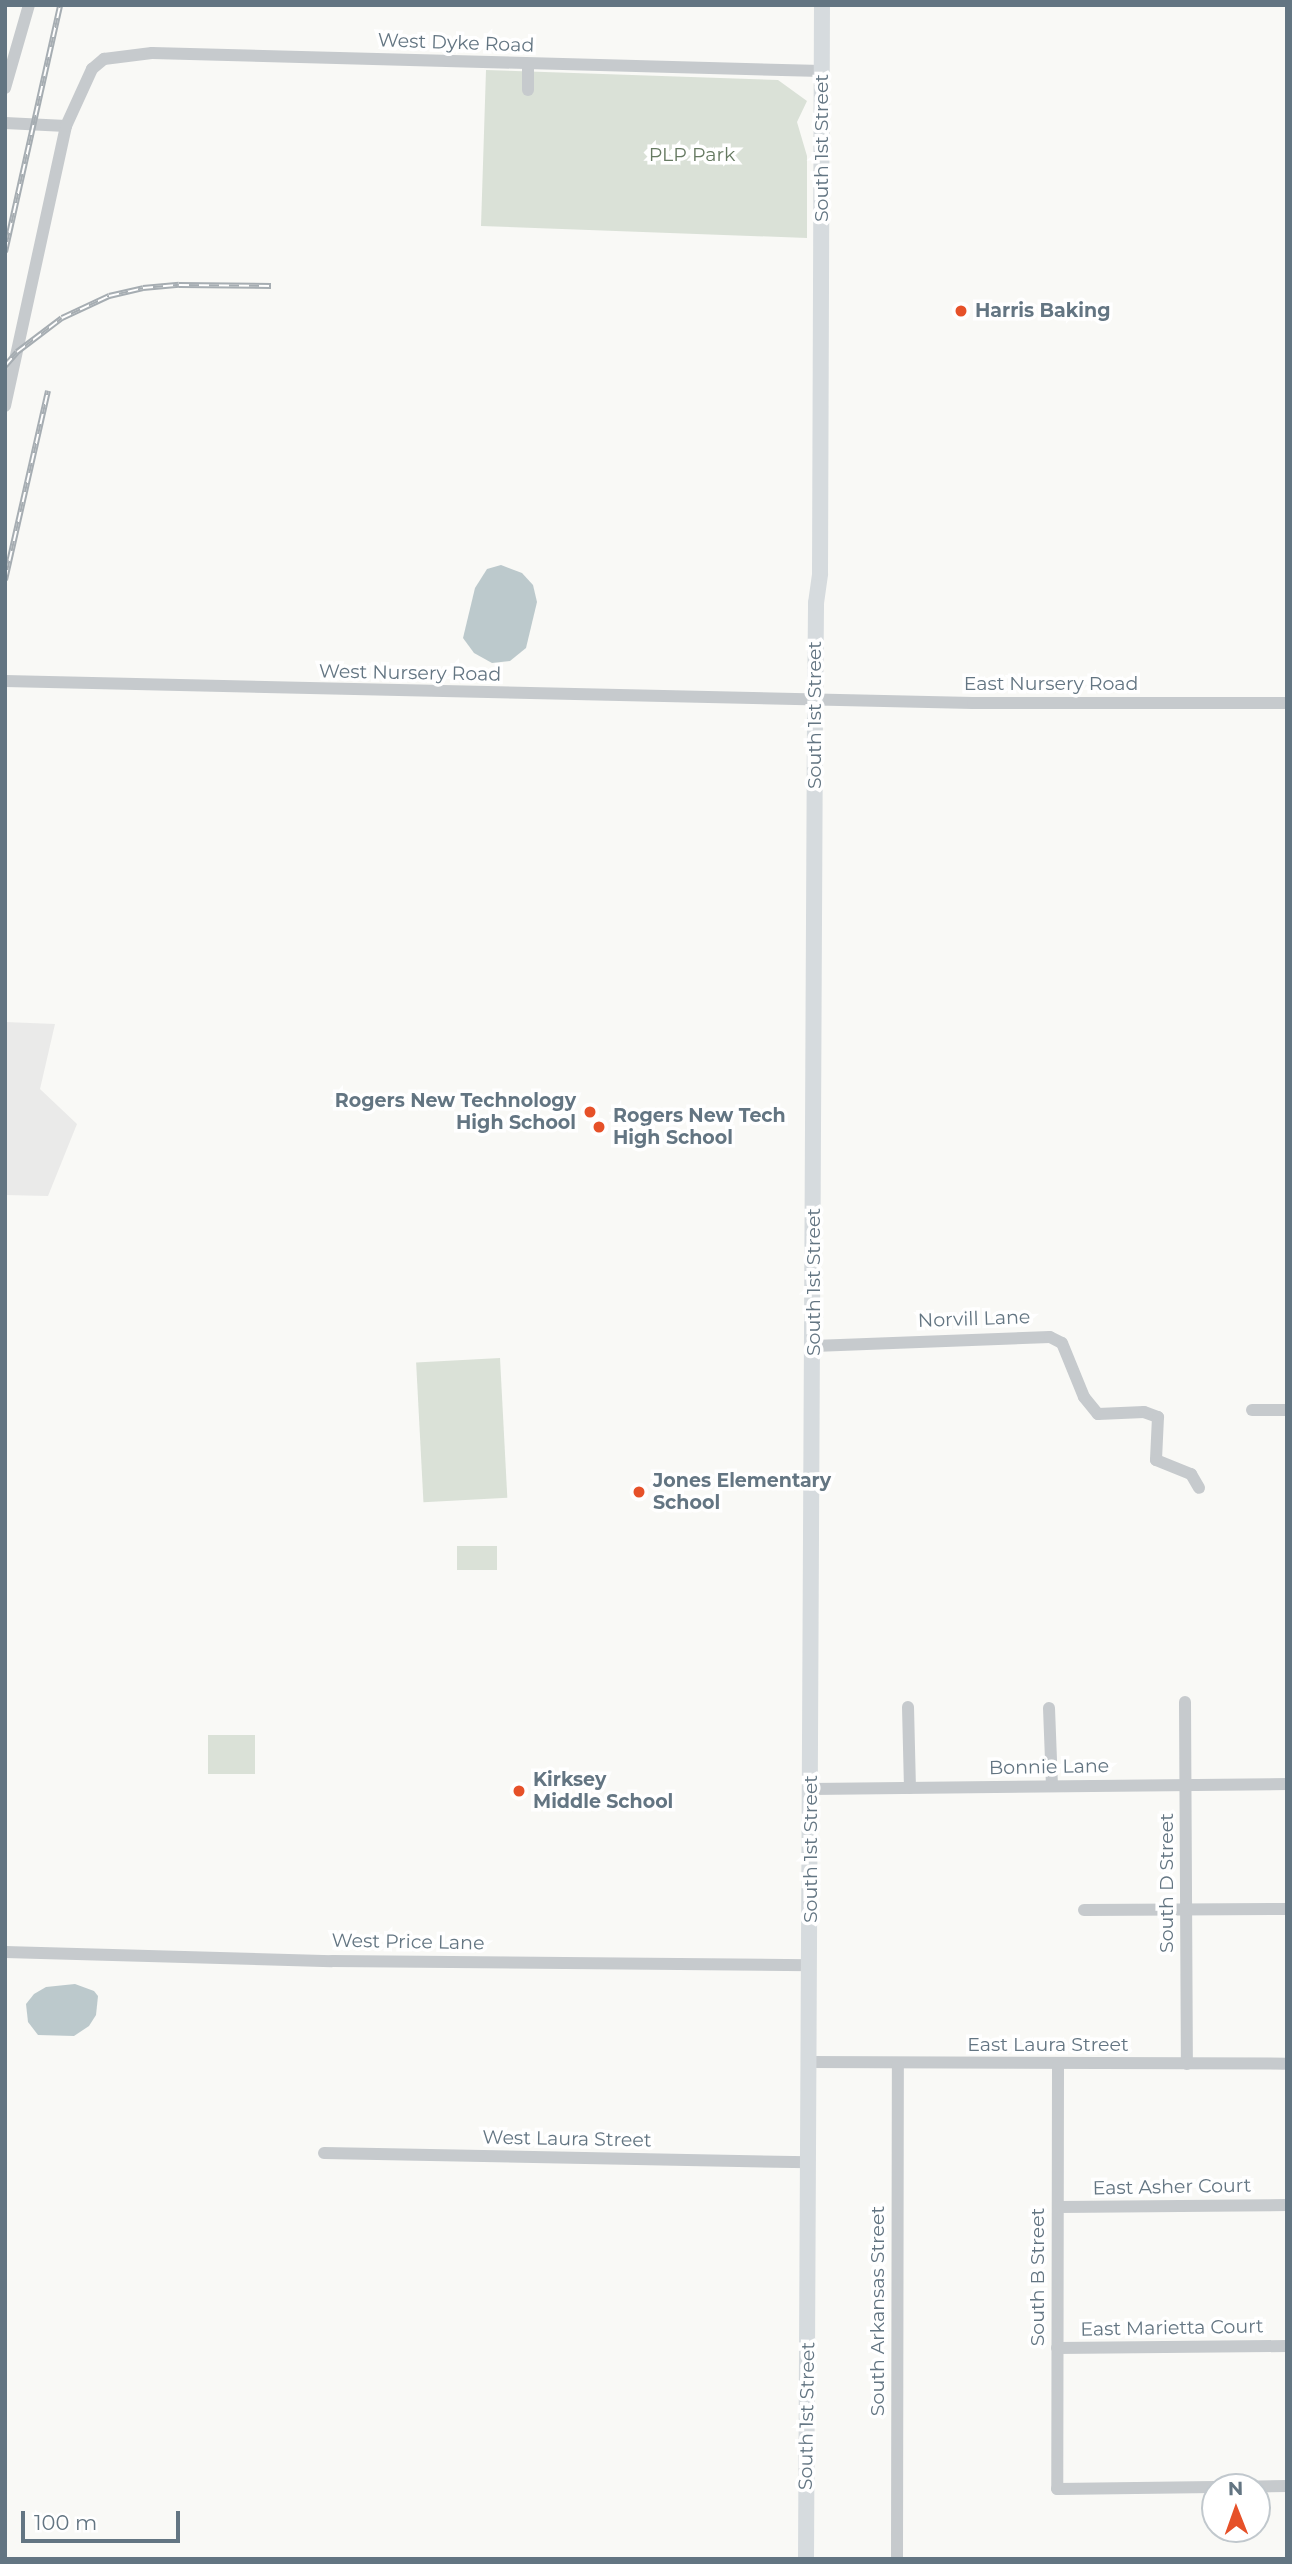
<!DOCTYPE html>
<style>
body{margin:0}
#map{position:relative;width:1292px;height:2564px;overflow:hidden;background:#f9f9f6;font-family:Montserrat,sans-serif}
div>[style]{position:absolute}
.built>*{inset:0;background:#eaeae9}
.green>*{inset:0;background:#dae1d7;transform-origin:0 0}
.water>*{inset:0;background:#bcc9cc}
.minor>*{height:12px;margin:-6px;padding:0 6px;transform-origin:6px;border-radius:6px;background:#c6cacd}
.major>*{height:16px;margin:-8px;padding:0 8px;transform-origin:8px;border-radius:8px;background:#d6dbde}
.rail>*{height:6px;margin-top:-3px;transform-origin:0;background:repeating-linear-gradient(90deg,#fff 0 10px,#a6adb2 0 20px);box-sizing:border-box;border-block:2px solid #a6adb2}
.dots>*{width:19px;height:19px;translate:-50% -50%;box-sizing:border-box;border:4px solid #fff;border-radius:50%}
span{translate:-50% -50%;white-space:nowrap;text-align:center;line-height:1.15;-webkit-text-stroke:7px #fff;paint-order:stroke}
.street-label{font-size:19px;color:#637582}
.park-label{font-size:19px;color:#667a62}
.poi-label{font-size:19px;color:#637582;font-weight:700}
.left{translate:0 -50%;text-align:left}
.right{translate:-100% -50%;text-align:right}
.frame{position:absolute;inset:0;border:7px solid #637582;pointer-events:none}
.north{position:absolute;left:1201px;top:2473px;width:70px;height:70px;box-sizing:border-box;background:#fff;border:2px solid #c1c8cd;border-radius:50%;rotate:359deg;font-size:19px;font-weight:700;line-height:28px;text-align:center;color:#637582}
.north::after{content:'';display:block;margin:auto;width:24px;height:32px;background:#e65129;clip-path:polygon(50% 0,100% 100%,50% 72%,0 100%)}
.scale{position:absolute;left:21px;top:2511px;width:159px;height:32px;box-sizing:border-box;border:4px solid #637582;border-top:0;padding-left:9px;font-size:21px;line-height:24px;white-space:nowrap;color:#637582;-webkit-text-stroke:5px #fff;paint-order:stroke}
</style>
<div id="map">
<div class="built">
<i style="clip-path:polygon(5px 1022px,55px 1024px,40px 1089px,77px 1124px,48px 1196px,5px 1195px)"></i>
</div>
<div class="green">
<i style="clip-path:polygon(486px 70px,778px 80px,807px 101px,797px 122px,807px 156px,807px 238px,481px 226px)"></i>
<i style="left:500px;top:1358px;width:140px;height:84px;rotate:87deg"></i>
<i style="left:457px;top:1546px;width:40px;height:24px"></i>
<i style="left:208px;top:1735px;width:47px;height:39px"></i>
</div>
<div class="water">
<i style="clip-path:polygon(501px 565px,522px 573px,533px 585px,537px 602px,526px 648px,510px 661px,492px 663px,474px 653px,463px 638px,475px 588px,487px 569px)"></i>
<i style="clip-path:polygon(75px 1984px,94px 1991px,98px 1996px,96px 2015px,89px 2026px,74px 2036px,38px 2035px,28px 2022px,26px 2004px,34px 1994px,46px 1987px)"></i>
</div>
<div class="minor">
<i style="left:528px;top:65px;width:25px;rotate:90deg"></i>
<i style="left:5px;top:88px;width:86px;rotate:-73.9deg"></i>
<i style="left:5px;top:123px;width:61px;rotate:2.8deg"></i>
<i style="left:5px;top:406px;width:287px;rotate:-77.7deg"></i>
<i style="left:66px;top:126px;width:63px;rotate:-65.5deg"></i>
<i style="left:92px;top:69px;width:16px;rotate:-40deg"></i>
<i style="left:104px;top:59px;width:48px;rotate:-7.1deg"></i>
<i style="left:152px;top:53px;width:670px;rotate:1.54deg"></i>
<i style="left:5px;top:681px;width:968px;rotate:1.3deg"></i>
<i style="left:973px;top:703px;width:314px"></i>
<i style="left:814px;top:1346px;width:236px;rotate:-2.2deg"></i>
<i style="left:1050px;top:1337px;width:13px;rotate:27deg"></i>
<i style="left:1062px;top:1343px;width:58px;rotate:67.8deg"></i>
<i style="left:1084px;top:1397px;width:22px;rotate:51deg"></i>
<i style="left:1098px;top:1414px;width:46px;rotate:-2.5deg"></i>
<i style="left:1144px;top:1412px;width:15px;rotate:20deg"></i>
<i style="left:1158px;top:1417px;width:43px;rotate:92.7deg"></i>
<i style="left:1156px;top:1460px;width:38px;rotate:22deg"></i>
<i style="left:1191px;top:1474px;width:16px;rotate:60deg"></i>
<i style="left:1252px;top:1410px;width:35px"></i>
<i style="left:1185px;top:1702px;width:362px;rotate:89.7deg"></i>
<i style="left:908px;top:1707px;width:81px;rotate:88.6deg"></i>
<i style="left:1049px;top:1708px;width:78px;rotate:87.8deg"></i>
<i style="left:811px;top:1789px;width:476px;rotate:-0.6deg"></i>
<i style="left:1084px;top:1910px;width:203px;rotate:-0.3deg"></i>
<i style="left:5px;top:1952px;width:327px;rotate:1.6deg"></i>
<i style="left:332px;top:1961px;width:478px;rotate:0.5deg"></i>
<i style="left:809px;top:2062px;width:478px;rotate:0.2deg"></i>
<i style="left:1058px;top:2065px;width:424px;rotate:90.1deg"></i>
<i style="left:1057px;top:2489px;width:158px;rotate:-0.7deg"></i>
<i style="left:324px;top:2153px;width:485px;rotate:1.1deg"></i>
<i style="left:1058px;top:2207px;width:229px;rotate:-0.5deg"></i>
<i style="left:1057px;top:2348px;width:230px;rotate:-0.5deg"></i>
<i style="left:1232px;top:2487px;width:55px;rotate:-1deg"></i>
<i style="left:897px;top:2559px;width:495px;rotate:-89.9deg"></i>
</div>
<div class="major">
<i style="left:806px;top:2559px;width:1837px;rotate:-89.72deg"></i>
<i style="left:815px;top:722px;width:119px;rotate:-89.5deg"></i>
<i style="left:816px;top:603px;width:30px;rotate:-82deg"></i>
<i style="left:820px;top:573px;width:568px;rotate:-89.8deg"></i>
</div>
<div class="rail">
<i style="left:5px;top:252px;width:253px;rotate:-77.4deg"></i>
<i style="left:5px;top:366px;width:18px;rotate:-49deg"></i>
<i style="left:17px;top:352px;width:56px;rotate:-37.1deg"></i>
<i style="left:62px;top:318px;width:52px;rotate:-25.1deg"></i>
<i style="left:109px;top:296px;width:35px;rotate:-13deg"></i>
<i style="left:143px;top:288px;width:36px;rotate:-5deg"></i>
<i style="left:179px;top:285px;width:92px;rotate:0.6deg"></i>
<i style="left:5px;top:580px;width:194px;rotate:-77.2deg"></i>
</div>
<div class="dots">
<i style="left:961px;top:311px;background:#e65129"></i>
<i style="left:590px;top:1112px;background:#e65129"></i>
<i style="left:599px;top:1127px;background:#e65129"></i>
<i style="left:639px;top:1492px;background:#e65129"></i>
<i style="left:519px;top:1791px;background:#e65129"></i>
</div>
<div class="street-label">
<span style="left:456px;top:43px;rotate:2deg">West Dyke Road</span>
<span style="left:822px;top:148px;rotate:-90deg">South 1st Street</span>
<span style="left:410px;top:673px;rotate:1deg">West Nursery Road</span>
<span style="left:1051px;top:684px">East Nursery Road</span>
<span style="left:815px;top:715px;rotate:-90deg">South 1st Street</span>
<span style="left:814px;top:1282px;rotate:-90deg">South 1st Street</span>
<span style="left:974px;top:1319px;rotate:-2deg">Norvill Lane</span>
<span style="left:1049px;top:1767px;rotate:-1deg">Bonnie Lane</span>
<span style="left:811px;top:1849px;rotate:-90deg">South 1st Street</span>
<span style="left:1167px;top:1883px;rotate:-90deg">South D Street</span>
<span style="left:408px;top:1942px;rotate:1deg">West Price Lane</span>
<span style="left:1048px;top:2045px">East Laura Street</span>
<span style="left:567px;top:2139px;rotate:1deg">West Laura Street</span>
<span style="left:1172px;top:2187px;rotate:-1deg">East Asher Court</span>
<span style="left:1038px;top:2277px;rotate:-90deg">South B Street</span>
<span style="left:878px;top:2311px;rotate:-90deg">South Arkansas Street</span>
<span style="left:1172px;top:2328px;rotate:-1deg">East Marietta Court</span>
<span style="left:807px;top:2416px;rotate:-89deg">South 1st Street</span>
</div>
<div class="park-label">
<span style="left:692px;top:155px">PLP Park</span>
</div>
<div class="poi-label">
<span class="left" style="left:975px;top:311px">Harris Baking</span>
<span class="right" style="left:576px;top:1112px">Rogers New Technology<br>High School</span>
<span class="left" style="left:613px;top:1127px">Rogers New Tech<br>High School</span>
<span class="left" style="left:653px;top:1492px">Jones Elementary<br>School</span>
<span class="left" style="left:533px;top:1791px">Kirksey<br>Middle School</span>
</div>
<div class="frame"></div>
<div class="north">N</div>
<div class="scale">100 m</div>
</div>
